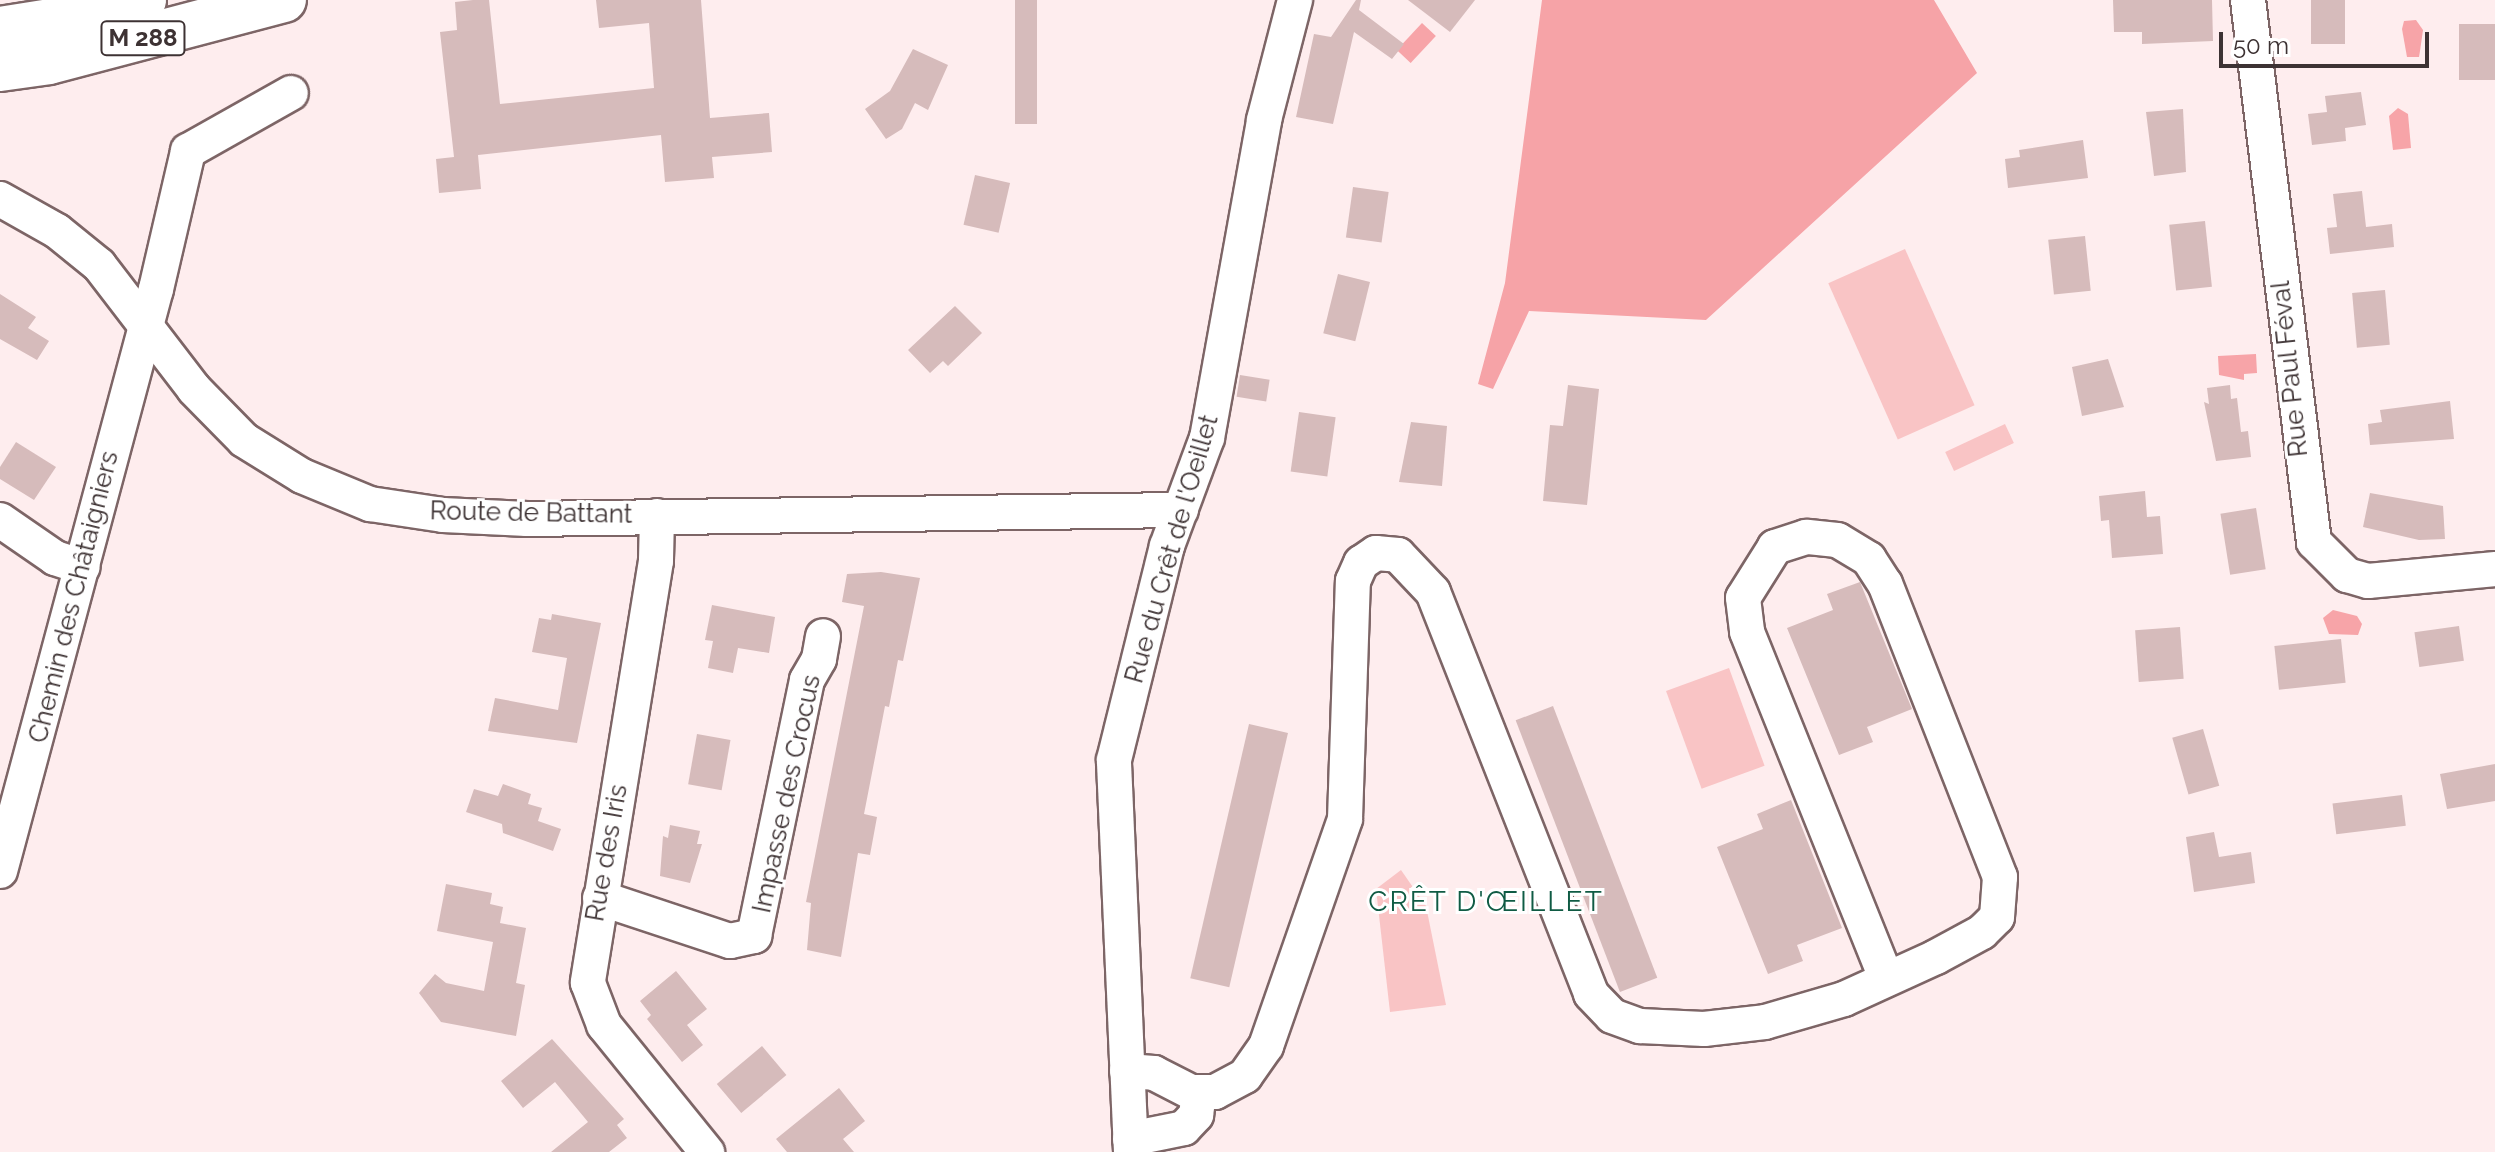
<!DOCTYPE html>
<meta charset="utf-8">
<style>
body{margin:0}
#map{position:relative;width:2495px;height:1152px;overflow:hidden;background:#feedee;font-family:Raleway,sans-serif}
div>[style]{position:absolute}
.green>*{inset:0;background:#f9c4c5;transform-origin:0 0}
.forest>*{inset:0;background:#f6a3a7}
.water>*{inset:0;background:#f7a4a8;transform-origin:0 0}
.building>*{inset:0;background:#d6bbbb;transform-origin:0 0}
.roads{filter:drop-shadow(2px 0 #7d6566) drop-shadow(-2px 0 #7d6566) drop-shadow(0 2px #7d6566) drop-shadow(0 -2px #7d6566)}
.minor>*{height:34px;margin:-17px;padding:0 17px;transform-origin:17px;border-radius:17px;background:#fff}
.highway>*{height:44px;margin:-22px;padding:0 22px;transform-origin:22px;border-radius:22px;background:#fff}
span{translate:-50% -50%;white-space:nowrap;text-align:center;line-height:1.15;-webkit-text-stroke:6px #fff;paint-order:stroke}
.shield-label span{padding:2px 6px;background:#fff;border:2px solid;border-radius:6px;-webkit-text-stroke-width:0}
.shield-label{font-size:24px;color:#3d3233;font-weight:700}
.street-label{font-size:26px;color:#3d3233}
.neighbourhood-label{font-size:28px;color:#105b44;letter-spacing:2px}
.scale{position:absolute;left:2219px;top:32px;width:210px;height:36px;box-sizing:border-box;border:4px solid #3d3233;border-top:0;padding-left:10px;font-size:24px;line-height:28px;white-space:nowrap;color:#3d3233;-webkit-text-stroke:6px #fff;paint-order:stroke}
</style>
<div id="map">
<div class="green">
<i style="left:1905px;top:249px;width:171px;height:84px;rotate:66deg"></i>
<i style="left:2005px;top:424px;width:21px;height:66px;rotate:65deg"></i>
<i style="left:1729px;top:668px;width:104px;height:67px;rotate:70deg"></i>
<i style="clip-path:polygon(1401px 870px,1426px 906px,1446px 1005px,1390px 1012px,1376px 889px)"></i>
</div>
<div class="forest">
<i style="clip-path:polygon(1542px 0,1934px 0,1977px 73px,1706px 320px,1529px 311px,1493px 389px,1478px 384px,1505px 283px)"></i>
</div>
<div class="water">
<i style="clip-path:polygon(2416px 20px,2423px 30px,2420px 51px,2419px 57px,2407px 57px,2402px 29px,2404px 21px)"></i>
<i style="left:1422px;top:23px;width:19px;height:37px;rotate:43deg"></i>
<i style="clip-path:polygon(2398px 108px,2408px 114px,2411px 148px,2393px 150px,2389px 116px)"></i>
<i style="clip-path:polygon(2256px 354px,2257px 373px,2244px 374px,2244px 380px,2219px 375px,2218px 356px)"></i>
<i style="clip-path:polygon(2333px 610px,2357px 616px,2362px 624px,2358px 635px,2329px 634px,2323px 618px)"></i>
</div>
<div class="building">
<i style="clip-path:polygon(473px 0,489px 0,500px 104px,654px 88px,649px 23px,599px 28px,596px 0,701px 0,710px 118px,769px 113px,772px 152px,712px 157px,714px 178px,665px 182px,661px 135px,478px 155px,481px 189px,439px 193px,436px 159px,454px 157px,440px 32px,457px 30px,455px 2px)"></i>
<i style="left:1015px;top:0;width:22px;height:124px"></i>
<i style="clip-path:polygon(1356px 0,1361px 0,1359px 10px,1404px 44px,1392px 59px,1354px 32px,1333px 124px,1296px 117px,1314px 34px,1331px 37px)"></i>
<i style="clip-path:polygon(1408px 0,1475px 0,1450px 32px)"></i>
<i style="clip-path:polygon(2113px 0,2212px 0,2213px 41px,2142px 44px,2142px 32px,2114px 32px)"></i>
<i style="left:2311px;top:0;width:34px;height:44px"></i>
<i style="left:2495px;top:24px;width:56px;height:36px;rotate:90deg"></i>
<i style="clip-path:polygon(913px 49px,948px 65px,928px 110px,915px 103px,902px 129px,886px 139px,865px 109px,890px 91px)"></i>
<i style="clip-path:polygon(2361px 92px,2366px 125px,2345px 128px,2346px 141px,2312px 145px,2308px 114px,2327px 112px,2325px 96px)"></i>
<i style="clip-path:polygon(2183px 109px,2186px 172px,2154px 176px,2146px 112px)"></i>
<i style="clip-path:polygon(2083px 140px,2088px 178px,2008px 188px,2005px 159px,2020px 157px,2019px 150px)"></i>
<i style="left:975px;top:175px;width:36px;height:51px;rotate:13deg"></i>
<i style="left:1353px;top:187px;width:36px;height:51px;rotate:8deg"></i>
<i style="clip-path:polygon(2362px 191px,2366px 227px,2392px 224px,2394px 247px,2330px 254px,2327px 228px,2337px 227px,2333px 194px)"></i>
<i style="left:2205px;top:221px;width:66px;height:36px;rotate:84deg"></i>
<i style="left:2085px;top:236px;width:55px;height:37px;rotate:84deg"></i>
<i style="left:1338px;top:274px;width:33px;height:61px;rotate:14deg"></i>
<i style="left:2385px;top:290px;width:55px;height:33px;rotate:85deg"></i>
<i style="clip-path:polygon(0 294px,36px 317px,28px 328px,49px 341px,37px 360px,0 339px)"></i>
<i style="clip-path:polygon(955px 306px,982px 333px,948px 366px,943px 361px,930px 373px,908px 350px)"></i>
<i style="clip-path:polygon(2108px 359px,2124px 407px,2082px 416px,2072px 367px)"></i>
<i style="left:1240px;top:375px;width:30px;height:22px;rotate:9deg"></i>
<i style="clip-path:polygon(1568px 385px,1599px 389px,1587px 505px,1543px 501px,1550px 425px,1563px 426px)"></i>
<i style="clip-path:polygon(2230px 385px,2231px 399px,2237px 398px,2241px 432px,2248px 431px,2251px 457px,2216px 461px,2204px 402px,2209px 404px,2207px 388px)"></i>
<i style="clip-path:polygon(2450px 401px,2454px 439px,2370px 445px,2368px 424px,2382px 422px,2380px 410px)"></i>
<i style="left:1299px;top:412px;width:37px;height:60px;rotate:8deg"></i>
<i style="clip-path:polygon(1411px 422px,1447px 426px,1442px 486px,1399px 482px)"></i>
<i style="clip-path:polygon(16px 442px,56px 467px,34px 500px,0 479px,0 467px)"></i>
<i style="clip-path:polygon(2145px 491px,2147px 517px,2160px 516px,2163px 554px,2112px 558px,2109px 520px,2101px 521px,2099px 496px)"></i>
<i style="clip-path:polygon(2370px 493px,2443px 506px,2445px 539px,2419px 540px,2363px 527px)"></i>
<i style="left:2256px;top:508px;width:62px;height:36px;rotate:81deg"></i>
<i style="clip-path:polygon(881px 572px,920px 578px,903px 661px,898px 660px,889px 707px,885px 706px,864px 814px,877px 817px,870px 855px,858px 853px,841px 957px,807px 950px,811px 903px,806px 902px,864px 606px,842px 602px,847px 574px)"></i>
<i style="clip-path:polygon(1860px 582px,1912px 709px,1867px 727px,1873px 742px,1839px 755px,1787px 628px,1833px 610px,1827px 594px)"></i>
<i style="clip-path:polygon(712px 605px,775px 617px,769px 653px,738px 648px,733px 673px,708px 668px,713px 641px,705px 640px)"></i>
<i style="clip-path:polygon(552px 614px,601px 623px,577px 743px,488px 731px,495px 698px,558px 710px,567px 658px,532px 652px,539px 618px,551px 620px)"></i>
<i style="left:2459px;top:626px;width:35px;height:45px;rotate:82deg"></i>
<i style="left:2180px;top:627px;width:52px;height:45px;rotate:86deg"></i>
<i style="left:2341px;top:639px;width:44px;height:67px;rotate:84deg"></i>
<i style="left:1553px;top:706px;width:291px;height:40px;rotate:69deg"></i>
<i style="left:1249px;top:724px;width:40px;height:261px;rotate:13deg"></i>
<i style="left:2203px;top:729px;width:59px;height:32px;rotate:74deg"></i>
<i style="left:697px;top:734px;width:34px;height:51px;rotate:10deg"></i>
<i style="clip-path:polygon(2495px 764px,2495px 801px,2447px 809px,2440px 774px)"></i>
<i style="clip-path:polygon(503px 784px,531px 794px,528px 804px,542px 808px,538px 821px,561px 829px,553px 851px,503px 833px,502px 824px,466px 812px,474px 789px,498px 796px)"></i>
<i style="left:2402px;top:795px;width:31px;height:70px;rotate:83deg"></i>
<i style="clip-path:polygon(1791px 800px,1842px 928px,1797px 945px,1803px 961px,1768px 974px,1717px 847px,1763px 829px,1757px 814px)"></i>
<i style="clip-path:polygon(670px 825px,700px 831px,697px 844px,702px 844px,690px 883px,660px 876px,663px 836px,668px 838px)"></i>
<i style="clip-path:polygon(2214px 832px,2219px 857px,2251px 852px,2255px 883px,2194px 892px,2186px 837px)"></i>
<i style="clip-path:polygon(446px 884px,492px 893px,490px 904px,503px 907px,500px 923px,526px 928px,516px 983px,525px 985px,516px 1036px,441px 1022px,419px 993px,435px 974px,446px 983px,484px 991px,493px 942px,437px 931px)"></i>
<i style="clip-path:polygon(676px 971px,707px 1009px,687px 1025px,703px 1045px,682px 1062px,647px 1019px,651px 1015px,640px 1001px)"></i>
<i style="clip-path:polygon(552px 1039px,624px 1119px,617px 1125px,627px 1138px,609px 1152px,551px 1152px,588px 1122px,555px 1082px,523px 1108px,501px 1081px)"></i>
<i style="left:762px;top:1046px;width:38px;height:59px;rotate:50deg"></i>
<i style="clip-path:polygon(839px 1088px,865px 1121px,843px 1139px,854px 1152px,787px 1152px,776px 1139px)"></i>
</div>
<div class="roads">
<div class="minor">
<i style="left:2248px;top:0;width:546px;rotate:83.06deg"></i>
<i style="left:2314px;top:542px;width:47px;rotate:45deg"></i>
<i style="left:2347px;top:575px;width:22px;rotate:16deg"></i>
<i style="left:2368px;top:581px;width:128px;rotate:-5.4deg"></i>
<i style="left:0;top:199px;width:65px;rotate:29.3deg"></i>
<i style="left:57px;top:231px;width:54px;rotate:39deg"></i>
<i style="left:99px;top:265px;width:156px;rotate:52.5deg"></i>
<i style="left:194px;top:389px;width:71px;rotate:45.6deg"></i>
<i style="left:244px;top:440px;width:68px;rotate:31.8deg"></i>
<i style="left:302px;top:476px;width:74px;rotate:22.4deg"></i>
<i style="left:370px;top:504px;width:74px;rotate:8.6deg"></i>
<i style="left:443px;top:515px;width:84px;rotate:2.7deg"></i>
<i style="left:527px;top:519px;width:654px;rotate:-0.79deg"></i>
<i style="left:657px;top:516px;width:45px;rotate:91.3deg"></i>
<i style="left:656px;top:561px;width:427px;rotate:99.2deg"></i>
<i style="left:588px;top:983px;width:45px;rotate:69.1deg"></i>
<i style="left:604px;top:1025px;width:164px;rotate:51deg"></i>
<i style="left:0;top:520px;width:67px;rotate:34.6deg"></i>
<i style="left:55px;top:558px;width:29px;rotate:18deg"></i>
<i style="left:0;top:871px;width:603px;rotate:-75deg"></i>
<i style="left:156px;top:289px;width:142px;rotate:-76.9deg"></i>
<i style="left:188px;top:151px;width:118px;rotate:-29.4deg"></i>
<i style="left:600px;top:898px;width:137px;rotate:18.3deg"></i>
<i style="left:730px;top:941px;width:25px;rotate:-12deg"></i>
<i style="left:754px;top:936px;width:261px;rotate:-78.3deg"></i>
<i style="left:807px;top:680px;width:24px;rotate:-60deg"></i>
<i style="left:819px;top:659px;width:23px;rotate:-80deg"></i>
<i style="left:1127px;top:1071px;width:27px;rotate:4deg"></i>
<i style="left:1154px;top:1073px;width:42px;rotate:27.2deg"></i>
<i style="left:1191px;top:1092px;width:24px"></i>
<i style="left:1215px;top:1092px;width:34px;rotate:-28deg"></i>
<i style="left:1245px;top:1076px;width:37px;rotate:-55deg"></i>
<i style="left:1266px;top:1046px;width:240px;rotate:-70.8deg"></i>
<i style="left:1345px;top:819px;width:238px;rotate:-88.1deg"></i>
<i style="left:1353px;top:581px;width:20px;rotate:-66deg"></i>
<i style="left:1361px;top:563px;width:18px;rotate:-34deg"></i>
<i style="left:1376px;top:553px;width:22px;rotate:5deg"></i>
<i style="left:1398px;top:555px;width:51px;rotate:46.6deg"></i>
<i style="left:1433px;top:592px;width:432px;rotate:68.5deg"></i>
<i style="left:1591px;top:994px;width:30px;rotate:46deg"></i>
<i style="left:1612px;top:1016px;width:30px;rotate:20deg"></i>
<i style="left:1640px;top:1026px;width:64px;rotate:2.7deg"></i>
<i style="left:1704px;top:1029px;width:61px;rotate:-6.5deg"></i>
<i style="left:1765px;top:1022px;width:82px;rotate:-16.2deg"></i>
<i style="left:1844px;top:999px;width:101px;rotate:-24.5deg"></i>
<i style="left:1936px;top:957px;width:52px;rotate:-28.5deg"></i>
<i style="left:1982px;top:932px;width:21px;rotate:-45deg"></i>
<i style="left:1997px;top:917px;width:40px;rotate:-85.7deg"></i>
<i style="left:2000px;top:877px;width:315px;rotate:-111.4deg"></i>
<i style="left:1885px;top:584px;width:30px;rotate:-123deg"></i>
<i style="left:1869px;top:559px;width:37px;rotate:-149deg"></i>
<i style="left:1837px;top:540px;width:31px;rotate:-174deg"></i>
<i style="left:1806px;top:537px;width:33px;rotate:162deg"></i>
<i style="left:1775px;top:547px;width:60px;rotate:122.1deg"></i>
<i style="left:1743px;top:598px;width:34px;rotate:83deg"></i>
<i style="left:1747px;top:632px;width:373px;rotate:68.1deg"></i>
<i style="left:1130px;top:1139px;width:55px;rotate:-11.5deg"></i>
<i style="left:1184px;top:1128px;width:18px;rotate:-47deg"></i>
<i style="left:1196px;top:1115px;width:21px;rotate:-82deg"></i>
<i style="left:1131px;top:1152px;width:392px;rotate:-92.5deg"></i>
<i style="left:1114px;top:760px;width:220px;rotate:-76.1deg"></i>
<i style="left:1167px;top:546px;width:115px;rotate:-69.7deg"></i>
<i style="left:1207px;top:438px;width:323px;rotate:-79.8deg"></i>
<i style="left:1264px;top:120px;width:124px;rotate:-75.5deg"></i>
</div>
<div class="highway">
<i style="left:0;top:29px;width:96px;rotate:-9deg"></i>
<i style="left:95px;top:14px;width:51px;rotate:-15.9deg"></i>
<i style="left:0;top:69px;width:49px;rotate:-8.1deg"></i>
<i style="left:49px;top:62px;width:243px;rotate:-14.8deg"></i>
</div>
</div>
<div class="shield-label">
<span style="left:143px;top:38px">M 288</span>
</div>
<div class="street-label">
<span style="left:2290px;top:369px;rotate:-96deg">Rue Paul Féval</span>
<span style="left:531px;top:513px;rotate:1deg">Route de Battant</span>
<span style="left:1172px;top:549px;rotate:-74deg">Rue du Crêt de l'Oeillet</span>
<span style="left:74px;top:597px;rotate:-76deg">Chemin des Châtaigniers</span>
<span style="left:787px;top:794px;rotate:-78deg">Impasse des Crocus</span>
<span style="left:607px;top:853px;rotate:-80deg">Rue des Iris</span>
</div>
<div class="neighbourhood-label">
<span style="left:1486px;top:902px">CRÊT D'ŒILLET</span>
</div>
<div class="scale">50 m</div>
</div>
